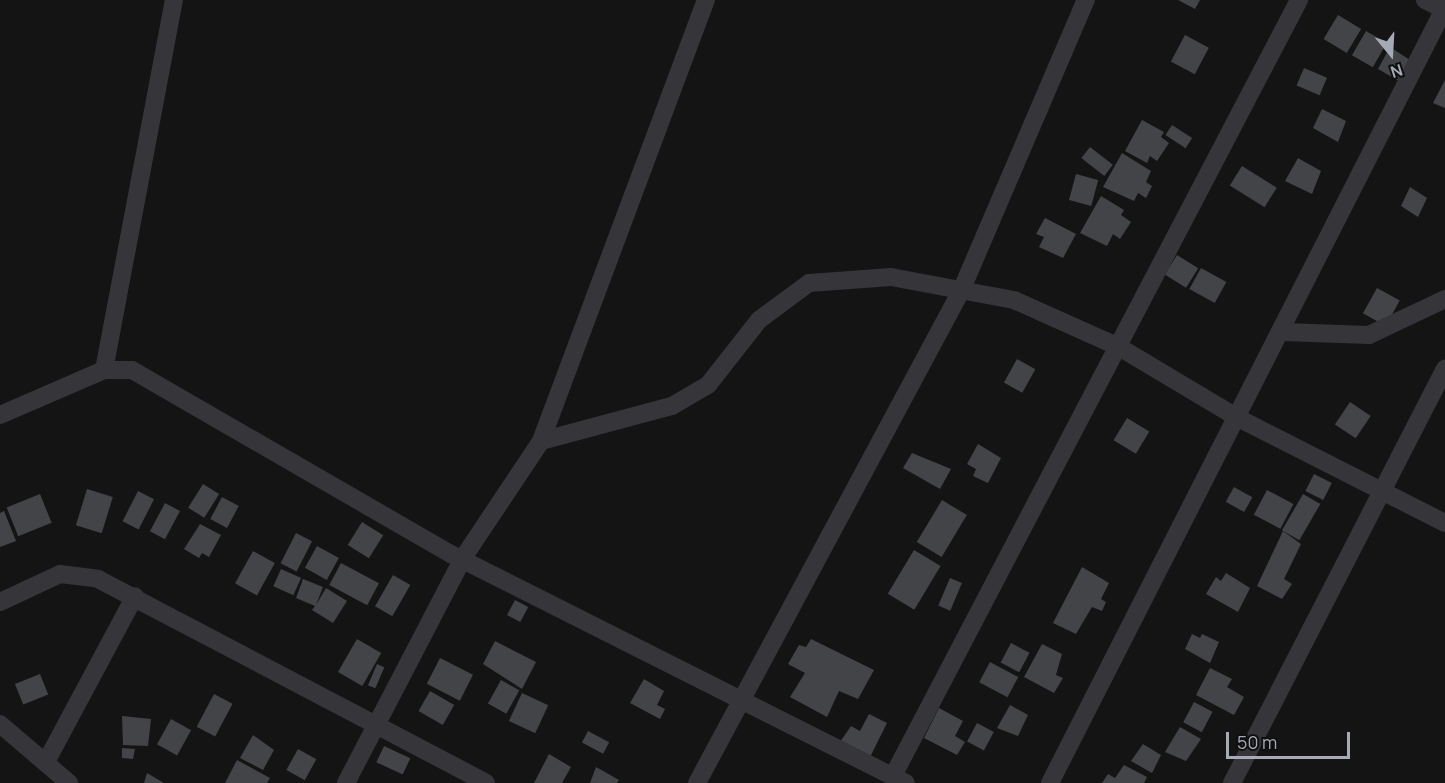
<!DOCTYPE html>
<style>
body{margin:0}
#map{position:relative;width:1445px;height:783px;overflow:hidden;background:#141415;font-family:Manrope,sans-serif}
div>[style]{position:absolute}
.building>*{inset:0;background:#434448;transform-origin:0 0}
.street>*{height:18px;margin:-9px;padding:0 9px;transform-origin:9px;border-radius:9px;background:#35353a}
span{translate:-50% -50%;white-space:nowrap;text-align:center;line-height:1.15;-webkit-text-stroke:4.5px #0f0f10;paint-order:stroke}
.north{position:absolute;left:1361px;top:24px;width:60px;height:60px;-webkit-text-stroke:4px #0f0f10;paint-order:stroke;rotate:162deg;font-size:16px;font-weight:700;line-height:24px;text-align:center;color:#a6aab4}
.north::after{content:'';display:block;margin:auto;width:21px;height:27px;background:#a6aab4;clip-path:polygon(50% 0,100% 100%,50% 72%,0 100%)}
.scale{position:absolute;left:1226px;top:732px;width:124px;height:27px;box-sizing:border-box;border:3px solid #a6aab4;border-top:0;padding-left:8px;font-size:18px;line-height:21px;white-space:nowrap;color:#a6aab4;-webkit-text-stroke:4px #0f0f10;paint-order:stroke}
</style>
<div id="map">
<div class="building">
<i style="clip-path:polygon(1178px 0,1200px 0,1195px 9px)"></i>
<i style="left:1338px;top:15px;width:27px;height:28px;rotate:31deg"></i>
<i style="left:1366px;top:31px;width:24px;height:28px;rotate:30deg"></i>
<i style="left:1185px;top:35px;width:27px;height:30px;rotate:28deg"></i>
<i style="clip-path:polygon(1390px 47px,1416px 64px,1406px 85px,1378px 69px)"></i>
<i style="left:1304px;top:68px;width:25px;height:19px;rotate:23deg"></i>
<i style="clip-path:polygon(1445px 80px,1445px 108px,1433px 103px)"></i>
<i style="clip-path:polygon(1322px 109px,1346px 121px,1338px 142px,1313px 128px)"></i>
<i style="clip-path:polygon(1142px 120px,1164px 132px,1161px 137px,1169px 143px,1157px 161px,1150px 156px,1147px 163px,1125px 151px)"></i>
<i style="left:1172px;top:125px;width:24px;height:12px;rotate:33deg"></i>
<i style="left:1090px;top:147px;width:29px;height:14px;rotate:38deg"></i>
<i style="clip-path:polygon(1122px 153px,1151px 171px,1146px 182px,1152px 186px,1146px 198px,1138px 193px,1134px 201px,1103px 187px)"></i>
<i style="clip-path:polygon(1298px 158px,1321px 171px,1312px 194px,1285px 181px)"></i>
<i style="left:1242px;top:166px;width:41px;height:23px;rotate:32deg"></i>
<i style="left:1076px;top:174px;width:23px;height:27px;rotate:15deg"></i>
<i style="clip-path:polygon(1410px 187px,1427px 198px,1418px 217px,1401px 206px)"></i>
<i style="clip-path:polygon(1101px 196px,1124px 210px,1121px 215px,1131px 222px,1120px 239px,1113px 234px,1107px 246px,1080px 233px)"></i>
<i style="clip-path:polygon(1045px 218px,1076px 234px,1063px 258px,1039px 247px,1044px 237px,1036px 234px)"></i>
<i style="left:1177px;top:255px;width:25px;height:23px;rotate:32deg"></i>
<i style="left:1201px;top:268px;width:29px;height:24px;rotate:29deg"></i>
<i style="left:1377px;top:288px;width:26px;height:29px;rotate:29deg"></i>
<i style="left:1017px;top:359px;width:21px;height:27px;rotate:29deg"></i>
<i style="left:1350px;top:402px;width:25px;height:27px;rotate:34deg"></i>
<i style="left:1127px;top:418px;width:26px;height:26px;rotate:31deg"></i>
<i style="clip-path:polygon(978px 444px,1001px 458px,988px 483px,973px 476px,976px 469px,967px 464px)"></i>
<i style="clip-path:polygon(912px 453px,951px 469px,940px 489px,903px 468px)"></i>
<i style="left:1314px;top:474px;width:20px;height:19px;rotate:27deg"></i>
<i style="left:203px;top:484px;width:19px;height:28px;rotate:32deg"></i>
<i style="left:1234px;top:487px;width:21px;height:17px;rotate:29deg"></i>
<i style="left:87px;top:489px;width:27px;height:38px;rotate:17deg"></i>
<i style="left:1267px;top:490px;width:30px;height:28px;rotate:28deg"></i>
<i style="left:138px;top:491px;width:18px;height:34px;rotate:27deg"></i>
<i style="left:40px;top:494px;width:31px;height:36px;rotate:68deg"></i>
<i style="left:1303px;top:494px;width:20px;height:42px;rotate:30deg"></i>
<i style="left:222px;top:497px;width:19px;height:25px;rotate:28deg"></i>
<i style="left:942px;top:500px;width:29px;height:49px;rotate:31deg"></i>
<i style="left:165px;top:503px;width:17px;height:32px;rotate:28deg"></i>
<i style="clip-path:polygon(4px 511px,16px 541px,0 547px,0 513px)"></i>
<i style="left:362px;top:522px;width:25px;height:27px;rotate:32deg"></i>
<i style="clip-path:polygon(200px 524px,221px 535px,209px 557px,202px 553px,199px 558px,184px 549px)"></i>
<i style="clip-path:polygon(1283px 531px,1301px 544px,1284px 579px,1292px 584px,1282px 599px,1257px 586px)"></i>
<i style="left:296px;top:533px;width:18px;height:34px;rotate:27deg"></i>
<i style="left:317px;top:546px;width:25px;height:25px;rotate:29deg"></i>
<i style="left:914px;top:550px;width:31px;height:51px;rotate:31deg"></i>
<i style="left:253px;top:551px;width:25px;height:37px;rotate:29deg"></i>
<i style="left:341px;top:563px;width:43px;height:25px;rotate:28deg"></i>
<i style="clip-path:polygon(1082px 567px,1109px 583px,1101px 599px,1106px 602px,1102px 611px,1092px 607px,1076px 634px,1053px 623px)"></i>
<i style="left:281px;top:569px;width:22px;height:19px;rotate:24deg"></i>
<i style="clip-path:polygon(1226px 573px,1250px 588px,1238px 612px,1206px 594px,1216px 577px,1221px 581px)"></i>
<i style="left:393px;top:575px;width:20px;height:36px;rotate:30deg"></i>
<i style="left:950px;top:578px;width:13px;height:30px;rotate:23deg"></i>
<i style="clip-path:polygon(303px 579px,323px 587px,316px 605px,326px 588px,347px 601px,333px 623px,312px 610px,315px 606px,296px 598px)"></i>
<i style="left:515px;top:600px;width:15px;height:17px;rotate:28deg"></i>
<i style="clip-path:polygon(1192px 634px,1200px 638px,1202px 634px,1219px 642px,1210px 663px,1185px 649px)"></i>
<i style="left:357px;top:639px;width:28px;height:38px;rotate:30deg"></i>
<i style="clip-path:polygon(811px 639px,874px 670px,858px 699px,839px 691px,827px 717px,790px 697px,805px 673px,788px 664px,799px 645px,806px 647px)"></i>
<i style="clip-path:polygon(495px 641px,536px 662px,522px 689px,483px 664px)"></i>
<i style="left:1011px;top:643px;width:21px;height:22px;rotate:28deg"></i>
<i style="clip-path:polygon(1042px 644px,1062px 654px,1056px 675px,1063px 678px,1054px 693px,1024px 677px)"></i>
<i style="left:440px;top:658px;width:37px;height:29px;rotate:27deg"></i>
<i style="left:990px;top:662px;width:32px;height:23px;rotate:28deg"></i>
<i style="left:377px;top:664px;width:8px;height:23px;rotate:23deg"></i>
<i style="clip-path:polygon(1210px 668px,1232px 679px,1227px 687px,1244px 697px,1234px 715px,1196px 695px)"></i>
<i style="left:40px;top:674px;width:22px;height:27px;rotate:68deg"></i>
<i style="clip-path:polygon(644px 679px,664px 691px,657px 705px,665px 709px,660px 719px,630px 703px)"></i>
<i style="left:501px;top:680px;width:21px;height:27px;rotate:29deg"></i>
<i style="left:430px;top:691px;width:28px;height:23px;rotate:30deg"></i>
<i style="left:522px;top:693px;width:29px;height:31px;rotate:25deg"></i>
<i style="left:214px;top:694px;width:21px;height:37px;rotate:28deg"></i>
<i style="left:1194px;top:702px;width:21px;height:23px;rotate:28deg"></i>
<i style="clip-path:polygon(1010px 705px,1028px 715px,1018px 736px,997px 728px)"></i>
<i style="clip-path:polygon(939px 708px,963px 721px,955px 736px,965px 742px,957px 755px,924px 738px)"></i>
<i style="clip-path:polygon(869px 714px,887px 723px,870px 757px,840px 742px,851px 726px,860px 731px)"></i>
<i style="clip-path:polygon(122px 716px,151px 719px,148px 746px,123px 745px)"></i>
<i style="left:171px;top:719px;width:23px;height:29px;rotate:29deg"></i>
<i style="left:977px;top:723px;width:19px;height:21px;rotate:28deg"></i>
<i style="clip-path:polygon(1180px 727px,1201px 739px,1186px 761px,1165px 752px)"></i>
<i style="left:588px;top:731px;width:24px;height:13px;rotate:28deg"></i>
<i style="clip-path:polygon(253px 735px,274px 750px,263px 770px,240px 758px)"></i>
<i style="clip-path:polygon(1143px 744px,1161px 755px,1152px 773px,1131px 761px)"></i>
<i style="left:384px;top:746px;width:29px;height:18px;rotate:25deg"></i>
<i style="clip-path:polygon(122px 748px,135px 749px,133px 759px,122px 758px)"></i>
<i style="left:298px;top:749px;width:21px;height:24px;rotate:29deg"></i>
<i style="clip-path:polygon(549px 754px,571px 767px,562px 783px,534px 783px)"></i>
<i style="clip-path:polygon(237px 760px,270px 778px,267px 783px,225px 783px)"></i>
<i style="clip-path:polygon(1124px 765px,1147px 777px,1144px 783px,1102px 783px,1108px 774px,1115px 778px)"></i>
<i style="clip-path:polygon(596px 767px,619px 780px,617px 783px,590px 783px)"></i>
<i style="clip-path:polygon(147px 773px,164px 783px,144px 783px)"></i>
</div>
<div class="street">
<i style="left:1425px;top:0;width:22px;rotate:27deg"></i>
<i style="left:1283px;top:332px;width:86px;rotate:2deg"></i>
<i style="left:1369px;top:335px;width:84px;rotate:-25.3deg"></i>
<i style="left:104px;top:370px;width:377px;rotate:-79.3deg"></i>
<i style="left:0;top:415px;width:113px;rotate:-23.4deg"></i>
<i style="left:104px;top:370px;width:28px"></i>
<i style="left:132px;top:370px;width:368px;rotate:30deg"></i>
<i style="left:451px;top:554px;width:509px;rotate:26.72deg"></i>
<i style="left:541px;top:441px;width:136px;rotate:-15deg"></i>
<i style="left:672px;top:406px;width:42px;rotate:-30.3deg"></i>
<i style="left:708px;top:385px;width:83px;rotate:-51.9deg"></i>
<i style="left:759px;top:320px;width:62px;rotate:-36.5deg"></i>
<i style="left:809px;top:283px;width:82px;rotate:-4.2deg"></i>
<i style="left:891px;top:277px;width:125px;rotate:10.6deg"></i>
<i style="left:1014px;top:300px;width:115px;rotate:24.1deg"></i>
<i style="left:1119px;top:347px;width:139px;rotate:30.8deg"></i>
<i style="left:1238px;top:418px;width:232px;rotate:26.9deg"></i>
<i style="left:0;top:602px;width:66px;rotate:-25deg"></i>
<i style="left:60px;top:574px;width:38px;rotate:7deg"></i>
<i style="left:98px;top:579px;width:438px;rotate:27.7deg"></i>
<i style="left:0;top:724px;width:91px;rotate:40.5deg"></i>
<i style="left:46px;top:762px;width:188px;rotate:-61.8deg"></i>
<i style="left:893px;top:776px;width:876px;rotate:-62.38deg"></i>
<i style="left:346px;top:783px;width:254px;rotate:-62.5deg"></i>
<i style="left:463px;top:558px;width:141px;rotate:-56.3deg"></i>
<i style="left:541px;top:441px;width:471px;rotate:-69.5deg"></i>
<i style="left:697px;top:783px;width:558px;rotate:-61.78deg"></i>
<i style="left:961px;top:291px;width:317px;rotate:-66.8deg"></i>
<i style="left:1050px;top:783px;width:871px;rotate:-63.02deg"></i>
<i style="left:1232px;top:783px;width:466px;rotate:-62.8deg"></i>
</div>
<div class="north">N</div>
<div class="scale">50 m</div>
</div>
